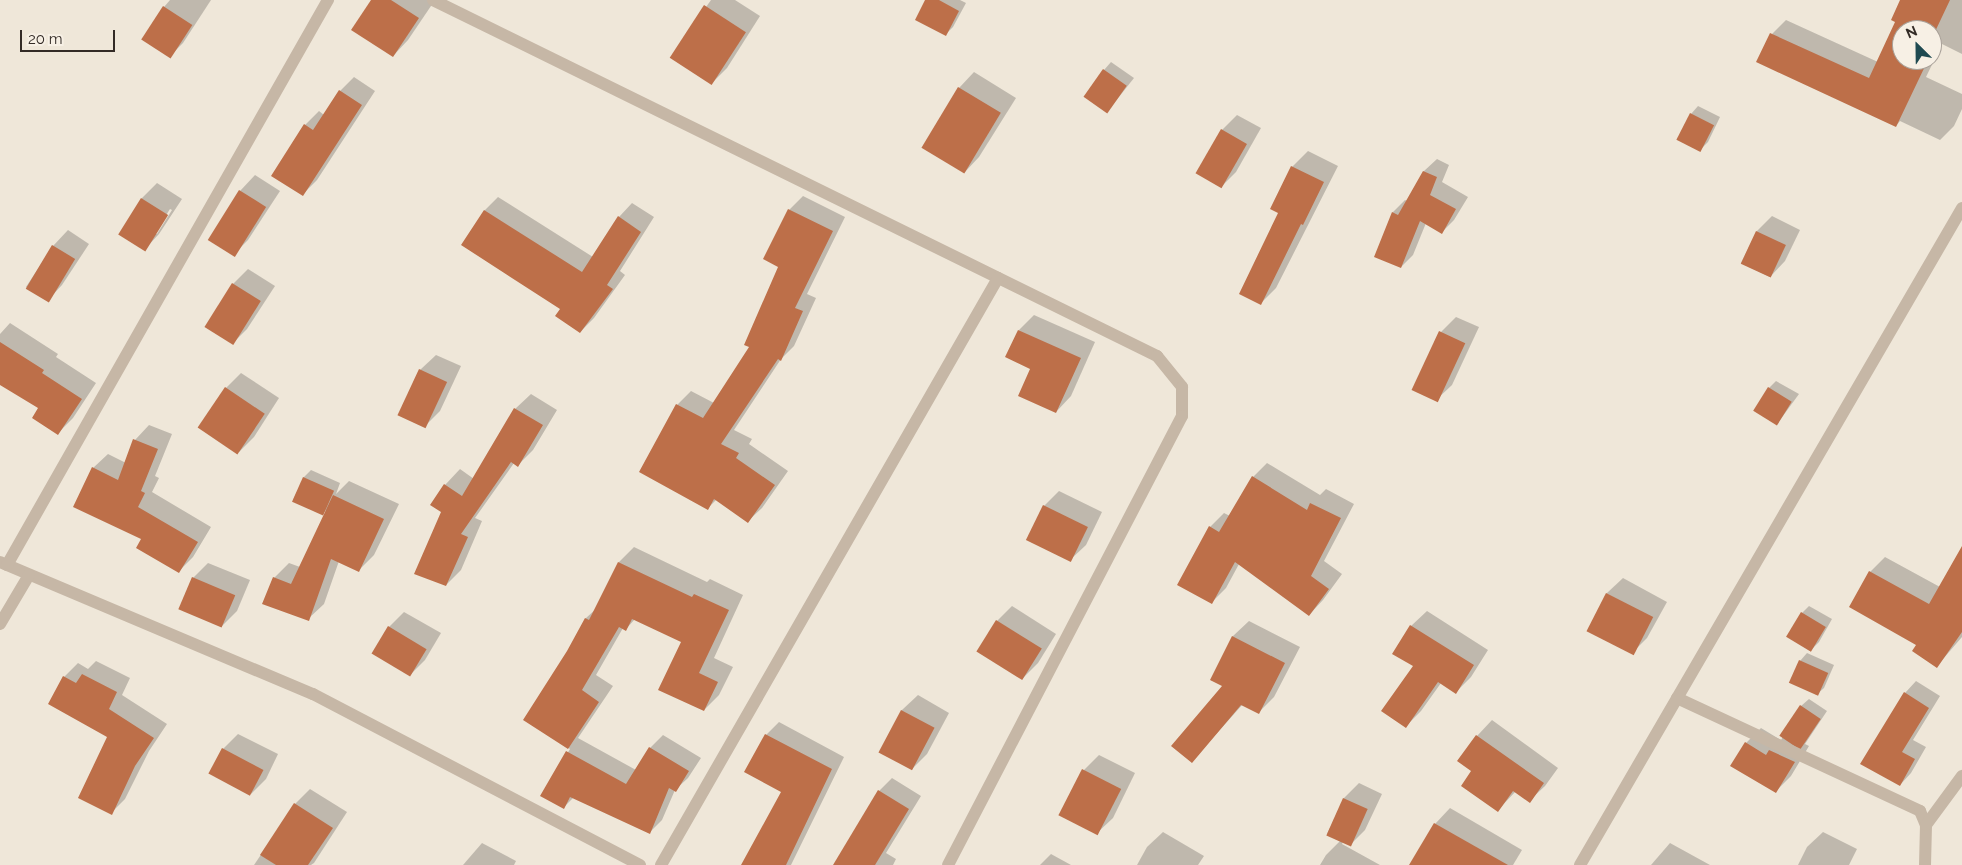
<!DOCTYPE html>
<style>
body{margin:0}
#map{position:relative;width:1962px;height:865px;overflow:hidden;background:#efe7d9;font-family:Raleway,sans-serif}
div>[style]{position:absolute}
.shadow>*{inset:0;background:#0003}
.building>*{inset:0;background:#bd6f49;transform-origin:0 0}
.minor>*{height:12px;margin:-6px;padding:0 6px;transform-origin:6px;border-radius:6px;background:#c6b7a6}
span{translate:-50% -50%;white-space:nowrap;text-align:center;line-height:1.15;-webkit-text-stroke:4px #f7f0e5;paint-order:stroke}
.north{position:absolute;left:1892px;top:20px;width:50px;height:50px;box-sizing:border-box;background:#f7f0e5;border:1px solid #a9a199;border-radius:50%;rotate:337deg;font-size:14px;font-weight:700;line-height:20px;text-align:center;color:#332b26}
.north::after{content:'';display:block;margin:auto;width:18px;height:22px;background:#1f4a51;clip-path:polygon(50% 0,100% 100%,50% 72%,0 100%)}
.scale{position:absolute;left:20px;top:30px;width:95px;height:22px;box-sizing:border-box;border:2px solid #332b26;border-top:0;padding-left:6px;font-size:15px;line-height:18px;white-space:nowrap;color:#332b26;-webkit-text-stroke:4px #f7f0e5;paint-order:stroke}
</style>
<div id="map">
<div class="shadow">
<i style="clip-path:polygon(170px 0,211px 0,183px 43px,170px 56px,164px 7px)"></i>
<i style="clip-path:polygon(372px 0,429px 0,433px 3px,408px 40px,393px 56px)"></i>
<i style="clip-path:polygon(711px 0,735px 0,760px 16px,727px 68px,712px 83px,671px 57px)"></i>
<i style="clip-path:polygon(927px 0,960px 0,966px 3px,953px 27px,946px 34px)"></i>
<i style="clip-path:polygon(evenodd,1901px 0,1962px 0,1962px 54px,1942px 44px,1926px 77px,1962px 94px,1962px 109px,1954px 126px,1940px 140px,1900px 121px,1896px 126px,1772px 34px,1786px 20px,1878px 62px,1897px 21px,1901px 0,1902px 30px,1932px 30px,1932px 60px,1902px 60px,1902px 30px)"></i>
<i style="clip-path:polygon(1111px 62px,1134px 78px,1107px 112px,1104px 70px)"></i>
<i style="clip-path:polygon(974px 72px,1016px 98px,979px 157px,964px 173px,959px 88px)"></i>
<i style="clip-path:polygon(354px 77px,375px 91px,317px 180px,303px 194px,273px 175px,305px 125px,319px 111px,324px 115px,340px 91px)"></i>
<i style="clip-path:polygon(1698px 106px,1720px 117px,1708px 142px,1700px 150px,1691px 114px)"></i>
<i style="clip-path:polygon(1237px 115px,1261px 128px,1236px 172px,1221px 187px,1222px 130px)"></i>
<i style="clip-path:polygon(1308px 151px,1338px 166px,1276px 288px,1261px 303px,1280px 213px,1272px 209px,1292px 167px)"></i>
<i style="clip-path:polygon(1437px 159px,1449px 165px,1442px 182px,1468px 197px,1454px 220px,1442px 232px,1426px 223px,1413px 255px,1401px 267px,1376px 257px,1393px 212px,1405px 200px,1407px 201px,1424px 171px)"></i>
<i style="clip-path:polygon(255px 175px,280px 191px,248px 240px,233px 255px,240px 191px)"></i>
<i style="clip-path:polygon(evenodd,157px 183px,182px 199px,159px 234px,144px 250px,142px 198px,157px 183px,170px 209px,172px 210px,157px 234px,154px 234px,170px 209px)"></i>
<i style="clip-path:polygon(803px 196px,845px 217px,807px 294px,816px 298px,794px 346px,781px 359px,734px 430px,752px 439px,749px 444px,788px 471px,762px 508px,748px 521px,717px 499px,708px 508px,640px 471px,677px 405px,691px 391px,714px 403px,751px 347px,780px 266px,789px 210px)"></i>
<i style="clip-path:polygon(498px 197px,593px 257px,619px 217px,632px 203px,654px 217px,620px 271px,625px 275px,594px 318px,580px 332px,562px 309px,462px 245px,485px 210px)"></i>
<i style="clip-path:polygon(1772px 216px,1800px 230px,1785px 261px,1770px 277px,1741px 263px,1757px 231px)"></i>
<i style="clip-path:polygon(68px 230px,89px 244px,62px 285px,47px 301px,26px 287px,53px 246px)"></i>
<i style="clip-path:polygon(248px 269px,275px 286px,247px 329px,232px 344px,233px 284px)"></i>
<i style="clip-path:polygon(1034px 315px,1095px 342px,1071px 396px,1056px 412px,1032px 368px,1019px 330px)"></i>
<i style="clip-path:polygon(1456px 317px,1479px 327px,1452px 385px,1436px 400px,1441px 332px)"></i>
<i style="clip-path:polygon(10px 323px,58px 354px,56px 357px,96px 383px,73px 418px,58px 433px,40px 408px,0 383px,0 334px)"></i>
<i style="clip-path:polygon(436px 355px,461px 366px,440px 411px,425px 426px,420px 370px)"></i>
<i style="clip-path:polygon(241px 373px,279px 398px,254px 437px,239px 452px,226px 388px)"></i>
<i style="clip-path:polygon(1776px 381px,1799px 394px,1777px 424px,1769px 388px)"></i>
<i style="clip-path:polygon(531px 394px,557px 410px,533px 450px,518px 465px,514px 463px,475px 518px,482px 521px,461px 570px,446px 585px,442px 511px,445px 485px,460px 469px,474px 479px,515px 409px)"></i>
<i style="clip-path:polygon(149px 425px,172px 434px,155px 476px,159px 478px,152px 492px,211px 527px,193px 557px,179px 571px,143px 538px,93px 468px,108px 454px,126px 463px,135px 440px)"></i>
<i style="clip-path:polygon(1267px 463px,1320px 495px,1326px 489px,1354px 504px,1324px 561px,1342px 574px,1323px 600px,1309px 615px,1239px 564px,1226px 588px,1212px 602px,1210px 527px,1224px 513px,1230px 516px,1253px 477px)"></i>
<i style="clip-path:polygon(311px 470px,340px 483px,336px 494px,349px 481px,399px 504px,374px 555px,359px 570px,339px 561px,324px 604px,308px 619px,274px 578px,289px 563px,300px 567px,328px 508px,322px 514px,293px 500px,304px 477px)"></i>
<i style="clip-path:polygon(1059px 491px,1102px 512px,1086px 545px,1070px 560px,1044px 506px)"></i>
<i style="clip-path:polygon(634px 547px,707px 582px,710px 579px,743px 595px,714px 658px,733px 667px,719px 695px,704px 710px,683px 642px,635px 619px,626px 629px,623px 628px,596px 675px,613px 686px,578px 738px,636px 770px,650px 748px,663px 735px,701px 758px,688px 778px,675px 790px,662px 820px,649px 833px,574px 797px,564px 807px,542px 795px,570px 749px,525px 719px,568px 652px,586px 618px,597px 608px,619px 562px)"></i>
<i style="clip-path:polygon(1962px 548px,1962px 637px,1937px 666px,1918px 644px,1870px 572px,1885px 557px,1940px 587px)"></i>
<i style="clip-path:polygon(208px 563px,250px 580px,237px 611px,222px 626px,193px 578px)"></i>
<i style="clip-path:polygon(1623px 578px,1667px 602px,1647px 638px,1632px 653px,1588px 630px,1607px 593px)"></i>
<i style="clip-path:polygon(1012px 606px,1056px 634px,1038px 663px,1023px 678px,997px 621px)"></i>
<i style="clip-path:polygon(1809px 606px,1832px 619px,1819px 642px,1811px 650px,1802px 613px)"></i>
<i style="clip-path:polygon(1427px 611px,1488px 650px,1471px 677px,1456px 692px,1441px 683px,1421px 711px,1406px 726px,1414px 666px,1411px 626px)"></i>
<i style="clip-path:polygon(404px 612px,441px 633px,425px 660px,410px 675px,389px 627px)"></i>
<i style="clip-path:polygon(1249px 621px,1300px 647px,1274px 697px,1259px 712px,1243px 704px,1192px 761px,1224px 686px,1211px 680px,1233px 636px)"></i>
<i style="clip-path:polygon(1807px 653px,1834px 665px,1824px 688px,1816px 695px,1800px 661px)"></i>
<i style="clip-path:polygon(96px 661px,130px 678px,122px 695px,167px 724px,149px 751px,125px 799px,111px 813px,109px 737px,64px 677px,78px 663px,88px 669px)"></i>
<i style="clip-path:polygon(1916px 681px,1940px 696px,1913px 740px,1926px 747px,1911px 773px,1900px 785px,1905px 693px)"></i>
<i style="clip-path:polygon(918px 695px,949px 713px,927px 754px,912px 769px,880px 752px,902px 710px)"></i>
<i style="clip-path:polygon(1809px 699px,1827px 711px,1805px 744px,1809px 746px,1791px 776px,1776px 791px,1746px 743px,1761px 728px,1781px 740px,1801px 706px)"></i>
<i style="clip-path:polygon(1492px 720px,1558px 768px,1545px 786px,1529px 801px,1516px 791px,1498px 810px,1473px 771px,1477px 736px)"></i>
<i style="clip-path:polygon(779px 722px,844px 757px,791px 865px,744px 865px,783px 791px,766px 735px)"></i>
<i style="clip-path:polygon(238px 734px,278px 754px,266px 779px,251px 794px,223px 749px)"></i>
<i style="clip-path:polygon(1099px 755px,1135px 773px,1113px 818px,1097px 833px,1084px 770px)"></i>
<i style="clip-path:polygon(892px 778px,921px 796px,886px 853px,896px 859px,893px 865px,834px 865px,879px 791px)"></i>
<i style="clip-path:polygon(1359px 783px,1382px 794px,1365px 830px,1350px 845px,1343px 842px,1342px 844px,1380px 865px,1320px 865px,1326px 855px,1340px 841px,1327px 834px,1344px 798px)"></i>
<i style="clip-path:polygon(310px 789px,347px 812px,314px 863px,311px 865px,254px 865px,295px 804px)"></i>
<i style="clip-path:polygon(1450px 808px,1522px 850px,1513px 865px,1428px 865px,1415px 857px,1435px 824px)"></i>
<i style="clip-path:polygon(1163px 832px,1204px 856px,1198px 865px,1137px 865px,1147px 847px)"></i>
<i style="clip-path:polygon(1823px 832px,1857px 849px,1849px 865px,1798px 865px,1807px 847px)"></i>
<i style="clip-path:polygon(482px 843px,516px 861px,514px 865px,463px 865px)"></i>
<i style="clip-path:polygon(1670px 843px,1710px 865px,1651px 865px)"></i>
<i style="clip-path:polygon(1051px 854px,1071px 865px,1040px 865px)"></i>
</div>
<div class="building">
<i style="clip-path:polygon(371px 0,391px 0,419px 18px,393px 57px,351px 30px)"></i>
<i style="clip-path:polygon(925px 0,939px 0,959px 11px,946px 36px,915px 20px)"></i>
<i style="clip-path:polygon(1900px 0,1950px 0,1932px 38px,1932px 30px,1902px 30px,1902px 60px,1928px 60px,1896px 127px,1756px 62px,1770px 33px,1869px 78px,1895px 22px,1891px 20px)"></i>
<i style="left:704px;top:5px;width:50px;height:63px;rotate:33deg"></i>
<i style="left:163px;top:6px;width:35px;height:40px;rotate:33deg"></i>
<i style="left:1103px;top:69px;width:29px;height:34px;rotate:35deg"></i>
<i style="left:958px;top:87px;width:50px;height:71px;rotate:31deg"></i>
<i style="clip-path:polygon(339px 90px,362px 105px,303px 196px,271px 176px,304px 124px,313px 130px)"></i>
<i style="left:1690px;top:113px;width:27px;height:30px;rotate:27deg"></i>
<i style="left:1221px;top:129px;width:30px;height:51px;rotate:30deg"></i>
<i style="clip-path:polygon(1291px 166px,1324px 182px,1303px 225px,1301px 224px,1261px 305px,1239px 294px,1278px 213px,1270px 209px)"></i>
<i style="clip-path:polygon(1423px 171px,1437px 177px,1430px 195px,1456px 209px,1442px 234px,1420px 221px,1401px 268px,1374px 257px,1392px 212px,1398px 215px)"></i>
<i style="left:239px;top:190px;width:32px;height:59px;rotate:32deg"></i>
<i style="left:141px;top:198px;width:32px;height:43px;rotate:32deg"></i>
<i style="clip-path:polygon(788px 209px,833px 231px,795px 308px,803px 311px,781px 361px,778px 359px,721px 444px,739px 453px,736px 458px,775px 485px,748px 523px,714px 499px,708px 510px,639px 472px,676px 404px,703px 418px,749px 347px,744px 345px,778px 267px,763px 259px)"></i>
<i style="clip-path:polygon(484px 210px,582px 272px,618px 216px,641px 232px,607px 285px,613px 289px,580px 333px,555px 316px,560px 309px,461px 245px)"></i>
<i style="left:1756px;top:231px;width:33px;height:36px;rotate:25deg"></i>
<i style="left:52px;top:245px;width:27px;height:51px;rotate:31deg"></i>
<i style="left:232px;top:283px;width:34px;height:52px;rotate:32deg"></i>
<i style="clip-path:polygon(1018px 330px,1081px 358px,1056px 413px,1018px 396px,1030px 369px,1005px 357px)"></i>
<i style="left:1439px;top:331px;width:29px;height:65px;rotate:25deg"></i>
<i style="clip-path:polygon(0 342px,44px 370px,42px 373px,82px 399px,58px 435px,32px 418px,38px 408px,0 385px)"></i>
<i style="left:419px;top:369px;width:31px;height:51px;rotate:25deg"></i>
<i style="left:225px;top:387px;width:48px;height:49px;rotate:34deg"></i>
<i style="left:1768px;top:387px;width:28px;height:28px;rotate:32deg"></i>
<i style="clip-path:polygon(514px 408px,543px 425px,518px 467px,511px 462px,461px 534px,468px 537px,446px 586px,414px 574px,441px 512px,430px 505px,444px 484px,462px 496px)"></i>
<i style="clip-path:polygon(133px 439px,158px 449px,141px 491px,145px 493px,138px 507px,198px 542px,179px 573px,136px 548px,141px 539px,73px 507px,92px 467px,118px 480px)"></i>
<i style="clip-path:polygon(1252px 476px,1307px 510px,1310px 503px,1341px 518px,1311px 576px,1329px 589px,1309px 616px,1235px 562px,1212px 604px,1177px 585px,1209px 526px,1219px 532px)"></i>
<i style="left:303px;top:477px;width:34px;height:27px;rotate:24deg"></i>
<i style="clip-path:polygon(333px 495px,384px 519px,359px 572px,331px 559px,309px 621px,262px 604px,273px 577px,291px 584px)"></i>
<i style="left:1043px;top:505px;width:50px;height:39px;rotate:26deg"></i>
<i style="clip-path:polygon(1962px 546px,1962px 632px,1937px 668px,1912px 651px,1916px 645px,1849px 607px,1869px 571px,1929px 604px)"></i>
<i style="clip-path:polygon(618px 562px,692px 597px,694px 594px,729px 610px,699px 673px,718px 682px,704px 711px,658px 690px,681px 642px,632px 619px,626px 631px,619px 627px,582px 690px,599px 702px,568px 749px,523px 720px,567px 651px,585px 618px,589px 620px)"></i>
<i style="left:192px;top:577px;width:47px;height:35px;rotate:23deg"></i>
<i style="left:1606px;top:593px;width:53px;height:43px;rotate:27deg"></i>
<i style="left:1801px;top:612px;width:29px;height:29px;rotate:31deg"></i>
<i style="left:996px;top:620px;width:54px;height:37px;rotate:32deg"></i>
<i style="clip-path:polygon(1410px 625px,1474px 665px,1456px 694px,1438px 682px,1406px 728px,1381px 711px,1413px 666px,1392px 654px)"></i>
<i style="left:388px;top:626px;width:45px;height:32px;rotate:31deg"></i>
<i style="clip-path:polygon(1232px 636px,1285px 663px,1259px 714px,1241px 705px,1192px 763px,1171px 746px,1222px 686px,1210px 680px)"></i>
<i style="left:1799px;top:660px;width:32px;height:25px;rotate:24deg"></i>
<i style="clip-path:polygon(82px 674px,117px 692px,109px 709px,154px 738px,135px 766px,112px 815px,78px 798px,107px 737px,48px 704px,63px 676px,76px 683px)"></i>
<i style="clip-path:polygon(1904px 692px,1929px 708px,1902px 752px,1915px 759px,1900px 786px,1860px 764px)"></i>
<i style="left:1800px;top:705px;width:25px;height:37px;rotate:34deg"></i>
<i style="left:901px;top:710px;width:38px;height:48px;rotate:28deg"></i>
<i style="clip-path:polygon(765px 734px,832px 769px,786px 865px,741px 865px,781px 792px,744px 772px)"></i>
<i style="clip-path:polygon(1476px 735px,1544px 783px,1530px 803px,1513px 791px,1498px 812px,1461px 786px,1471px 771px,1457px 761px)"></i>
<i style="clip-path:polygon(1745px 742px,1766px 755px,1769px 750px,1795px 762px,1776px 793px,1730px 766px)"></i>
<i style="clip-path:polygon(649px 747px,689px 771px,676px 792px,669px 788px,650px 834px,570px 797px,564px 809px,540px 796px,566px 751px,626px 784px)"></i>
<i style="left:222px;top:748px;width:47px;height:29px;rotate:28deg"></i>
<i style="left:1082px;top:769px;width:44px;height:52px;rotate:27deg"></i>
<i style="clip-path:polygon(878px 790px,909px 809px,875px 865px,833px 865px)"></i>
<i style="left:1343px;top:798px;width:27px;height:41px;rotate:24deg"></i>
<i style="clip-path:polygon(294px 803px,333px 828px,308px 865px,276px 865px,260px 855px)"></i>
<i style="clip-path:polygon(1434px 823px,1508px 865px,1409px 865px)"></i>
</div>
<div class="minor">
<i style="left:433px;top:0;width:807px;rotate:26.18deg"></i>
<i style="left:1157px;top:356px;width:40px;rotate:51deg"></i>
<i style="left:1182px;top:387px;width:29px;rotate:90deg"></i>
<i style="left:1182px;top:416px;width:506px;rotate:117.53deg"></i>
<i style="left:0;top:562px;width:340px;rotate:22.9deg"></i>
<i style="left:313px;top:694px;width:369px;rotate:27.6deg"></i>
<i style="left:7px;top:565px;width:650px;rotate:-60.4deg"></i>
<i style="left:0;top:624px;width:57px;rotate:-59.4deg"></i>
<i style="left:1677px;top:698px;width:268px;rotate:24.9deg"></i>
<i style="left:1920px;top:811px;width:15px;rotate:67deg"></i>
<i style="left:1926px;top:825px;width:40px;rotate:91.4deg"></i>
<i style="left:1926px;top:825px;width:61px;rotate:-53.7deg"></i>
<i style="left:661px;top:865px;width:677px;rotate:-60.14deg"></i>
<i style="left:1580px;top:865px;width:760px;rotate:-59.82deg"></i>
</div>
<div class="north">N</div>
<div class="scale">20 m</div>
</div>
